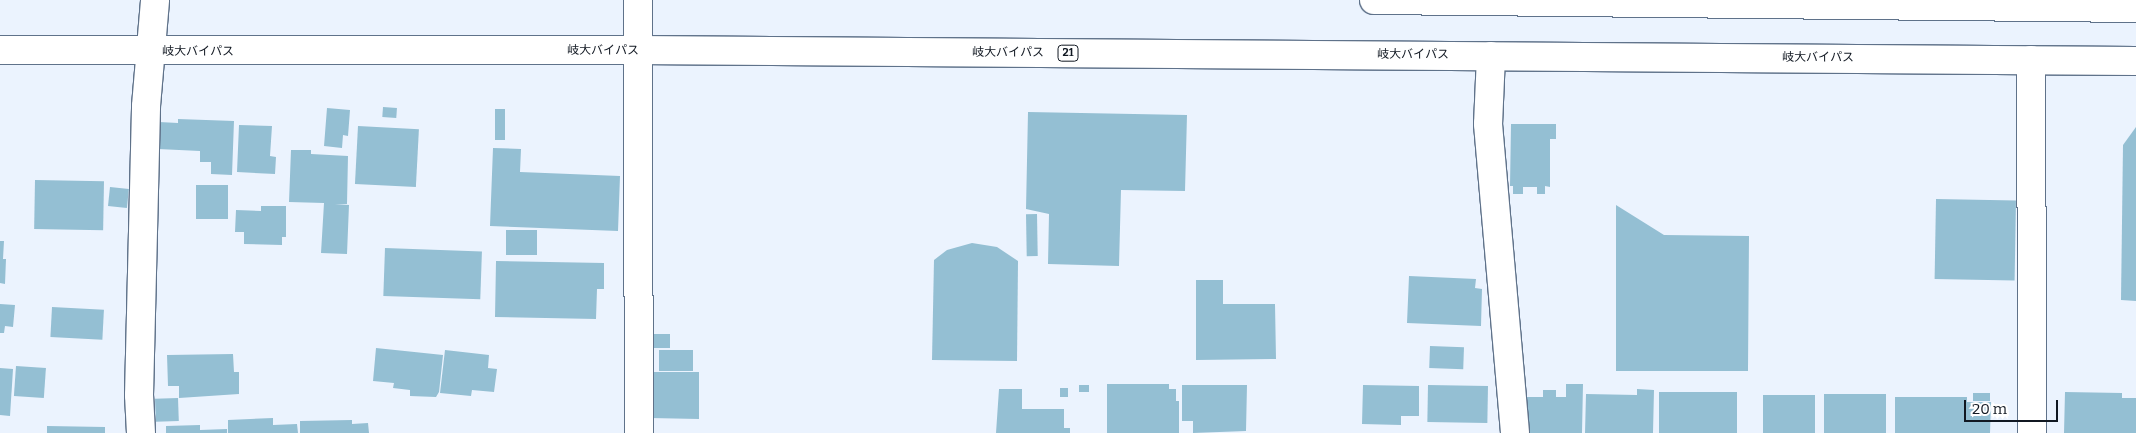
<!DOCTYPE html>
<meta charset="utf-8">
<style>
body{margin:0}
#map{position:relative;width:2136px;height:433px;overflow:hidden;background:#ebf3fe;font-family:Bitter,"Noto Sans JP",serif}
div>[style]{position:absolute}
.building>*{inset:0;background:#94bfd3;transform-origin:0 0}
.roads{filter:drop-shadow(1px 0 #5f728a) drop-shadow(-1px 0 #5f728a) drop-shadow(0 1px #5f728a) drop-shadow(0 -1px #5f728a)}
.street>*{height:28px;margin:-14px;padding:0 14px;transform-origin:14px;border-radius:14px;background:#fff}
.highway>*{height:28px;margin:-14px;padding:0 14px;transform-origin:14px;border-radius:14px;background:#fff}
span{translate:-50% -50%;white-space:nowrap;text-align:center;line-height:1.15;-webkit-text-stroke:4.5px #fff;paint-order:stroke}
.shield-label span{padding:1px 4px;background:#fff;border:1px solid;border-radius:4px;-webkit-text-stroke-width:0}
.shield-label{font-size:11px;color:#111822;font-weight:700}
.street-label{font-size:12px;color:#111822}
.scale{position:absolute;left:1964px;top:400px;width:94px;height:22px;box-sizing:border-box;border:2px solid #111822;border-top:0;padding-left:6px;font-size:15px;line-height:18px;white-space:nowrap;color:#111822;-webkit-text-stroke:4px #fff;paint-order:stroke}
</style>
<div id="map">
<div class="building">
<i style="left:383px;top:107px;width:14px;height:10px;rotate:4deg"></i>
<i style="clip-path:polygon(327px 108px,350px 110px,348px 136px,343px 135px,342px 148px,324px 146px)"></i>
<i style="left:495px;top:109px;width:10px;height:31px"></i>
<i style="clip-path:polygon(1028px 112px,1187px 115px,1185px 191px,1121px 190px,1119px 266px,1048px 264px,1049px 214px,1026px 209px)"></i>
<i style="clip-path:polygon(178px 119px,234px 121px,232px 175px,211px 174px,211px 162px,200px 162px,200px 151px,158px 149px,159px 122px,178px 123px)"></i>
<i style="clip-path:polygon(1511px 124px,1556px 124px,1556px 139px,1550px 139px,1550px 187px,1545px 186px,1545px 194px,1537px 194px,1537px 187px,1523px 187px,1523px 194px,1513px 194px,1513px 186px,1510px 186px)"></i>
<i style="clip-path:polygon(239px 125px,272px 126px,270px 156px,276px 157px,275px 174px,237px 172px)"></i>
<i style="left:358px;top:126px;width:61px;height:58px;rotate:3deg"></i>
<i style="clip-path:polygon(2136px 127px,2136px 301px,2121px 300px,2123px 145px)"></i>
<i style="clip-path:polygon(493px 148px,521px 149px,520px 172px,620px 176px,618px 231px,490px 226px)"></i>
<i style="clip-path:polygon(291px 150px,311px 150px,311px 154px,348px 156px,347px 204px,335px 204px,349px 205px,347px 254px,321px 253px,324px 203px,289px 202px)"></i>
<i style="left:35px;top:180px;width:69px;height:49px;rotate:1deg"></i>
<i style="left:196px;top:185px;width:32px;height:34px"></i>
<i style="left:110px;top:187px;width:19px;height:19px;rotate:6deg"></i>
<i style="left:1936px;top:199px;width:80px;height:80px;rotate:1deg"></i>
<i style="clip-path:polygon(1616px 205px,1664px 235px,1749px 236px,1748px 371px,1616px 371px)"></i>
<i style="clip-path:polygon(261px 206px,286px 206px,286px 237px,282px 237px,282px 245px,244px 244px,244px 232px,235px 232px,236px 210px,261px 211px)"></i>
<i style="left:1037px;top:214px;width:42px;height:11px;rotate:89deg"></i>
<i style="left:506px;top:230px;width:31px;height:25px"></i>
<i style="clip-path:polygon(0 241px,4px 241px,3px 259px,6px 259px,5px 284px,0 283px)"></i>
<i style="clip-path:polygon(972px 243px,997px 247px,1018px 261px,1017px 361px,932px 360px,934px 260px,947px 250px)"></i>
<i style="left:385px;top:248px;width:97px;height:48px;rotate:2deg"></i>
<i style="clip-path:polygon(496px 261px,604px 263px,604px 289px,597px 289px,596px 319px,495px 317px)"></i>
<i style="clip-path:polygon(1409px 276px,1476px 279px,1475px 288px,1482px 289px,1481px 326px,1407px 323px)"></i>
<i style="clip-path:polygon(1196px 280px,1223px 280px,1223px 304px,1275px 304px,1276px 359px,1196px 360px)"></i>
<i style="clip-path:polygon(0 304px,15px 305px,13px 327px,5px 326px,4px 333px,0 333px)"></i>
<i style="left:52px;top:307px;width:52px;height:30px;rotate:3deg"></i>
<i style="left:648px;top:334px;width:22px;height:14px"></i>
<i style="left:1430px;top:346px;width:34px;height:22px;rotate:2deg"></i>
<i style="clip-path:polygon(376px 348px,443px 355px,439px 392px,436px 397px,410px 396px,410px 390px,393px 388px,394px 383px,373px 381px)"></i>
<i style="clip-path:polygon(445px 350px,489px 355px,488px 368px,497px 369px,494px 392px,472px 390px,471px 396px,440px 393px)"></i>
<i style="left:659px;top:350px;width:34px;height:21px"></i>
<i style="clip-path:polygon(233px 354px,234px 372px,239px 372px,239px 394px,179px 398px,179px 386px,168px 386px,167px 355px)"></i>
<i style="left:16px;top:366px;width:30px;height:30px;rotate:4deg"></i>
<i style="clip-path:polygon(0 368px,13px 369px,10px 416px,0 415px)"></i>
<i style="clip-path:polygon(653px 372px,699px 372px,699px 419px,650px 418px,649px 380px,653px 380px)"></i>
<i style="clip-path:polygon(1107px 384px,1169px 384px,1169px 389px,1176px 389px,1176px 401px,1179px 401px,1179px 433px,1107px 433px)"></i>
<i style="clip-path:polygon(1566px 384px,1583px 384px,1582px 433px,1530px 433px,1526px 397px,1543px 397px,1543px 390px,1556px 390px,1556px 397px,1566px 397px)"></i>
<i style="left:1079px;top:385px;width:10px;height:7px"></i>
<i style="clip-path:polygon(1182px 385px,1247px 385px,1246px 431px,1193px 433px,1193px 421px,1182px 421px)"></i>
<i style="clip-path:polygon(1363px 385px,1419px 386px,1419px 416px,1401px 416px,1401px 425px,1362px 424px)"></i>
<i style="left:1428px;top:385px;width:60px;height:37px;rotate:1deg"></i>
<i style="left:1060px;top:388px;width:8px;height:9px"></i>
<i style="clip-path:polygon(999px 389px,1022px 389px,1022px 409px,1064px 409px,1064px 428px,1070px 428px,1070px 433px,996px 433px)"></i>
<i style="clip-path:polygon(1637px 389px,1654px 390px,1653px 433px,1585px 433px,1586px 394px,1637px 395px)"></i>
<i style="left:1659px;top:392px;width:78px;height:41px"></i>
<i style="clip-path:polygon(2065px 392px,2122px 393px,2122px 398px,2136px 398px,2136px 433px,2064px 433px)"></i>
<i style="left:1973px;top:393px;width:17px;height:8px"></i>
<i style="left:1824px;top:394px;width:62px;height:39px"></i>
<i style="left:1815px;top:395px;width:38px;height:52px;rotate:90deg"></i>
<i style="clip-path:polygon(1895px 397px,1967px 397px,1967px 402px,1991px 402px,1990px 433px,1895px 433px)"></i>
<i style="left:178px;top:398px;width:23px;height:23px;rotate:88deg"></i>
<i style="clip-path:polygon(273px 418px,273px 425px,297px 424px,298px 433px,228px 433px,228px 420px)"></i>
<i style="clip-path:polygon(352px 420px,352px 424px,368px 423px,369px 433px,300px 433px,300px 421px)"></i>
<i style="clip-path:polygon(200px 425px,200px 430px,227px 429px,227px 433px,166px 433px,166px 426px)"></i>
<i style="clip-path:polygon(47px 426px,105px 427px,105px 433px,47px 433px)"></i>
</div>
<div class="roads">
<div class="street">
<i style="left:638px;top:0;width:433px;rotate:89.9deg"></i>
<i style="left:1491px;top:56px;width:68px;rotate:92.5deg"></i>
<i style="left:1488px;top:124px;width:310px;rotate:85deg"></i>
<i style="left:2031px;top:60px;width:373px;rotate:89.8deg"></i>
<i style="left:141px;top:433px;width:38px;rotate:-93deg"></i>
<i style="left:139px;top:395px;width:289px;rotate:-88.6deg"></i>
<i style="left:146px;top:106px;width:106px;rotate:-85.1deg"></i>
</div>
<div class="highway">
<i style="left:1374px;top:0;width:762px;rotate:0.6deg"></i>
<i style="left:0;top:50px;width:637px"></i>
<i style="left:637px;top:50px;width:1499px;rotate:0.42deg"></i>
</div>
</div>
<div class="shield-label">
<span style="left:1068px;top:53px">21</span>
</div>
<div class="street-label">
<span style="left:603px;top:51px">岐大バイパス</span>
<span style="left:198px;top:52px">岐大バイパス</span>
<span style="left:1008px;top:53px">岐大バイパス</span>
<span style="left:1413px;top:55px">岐大バイパス</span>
<span style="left:1818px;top:58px">岐大バイパス</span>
</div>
<div class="scale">20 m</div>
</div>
